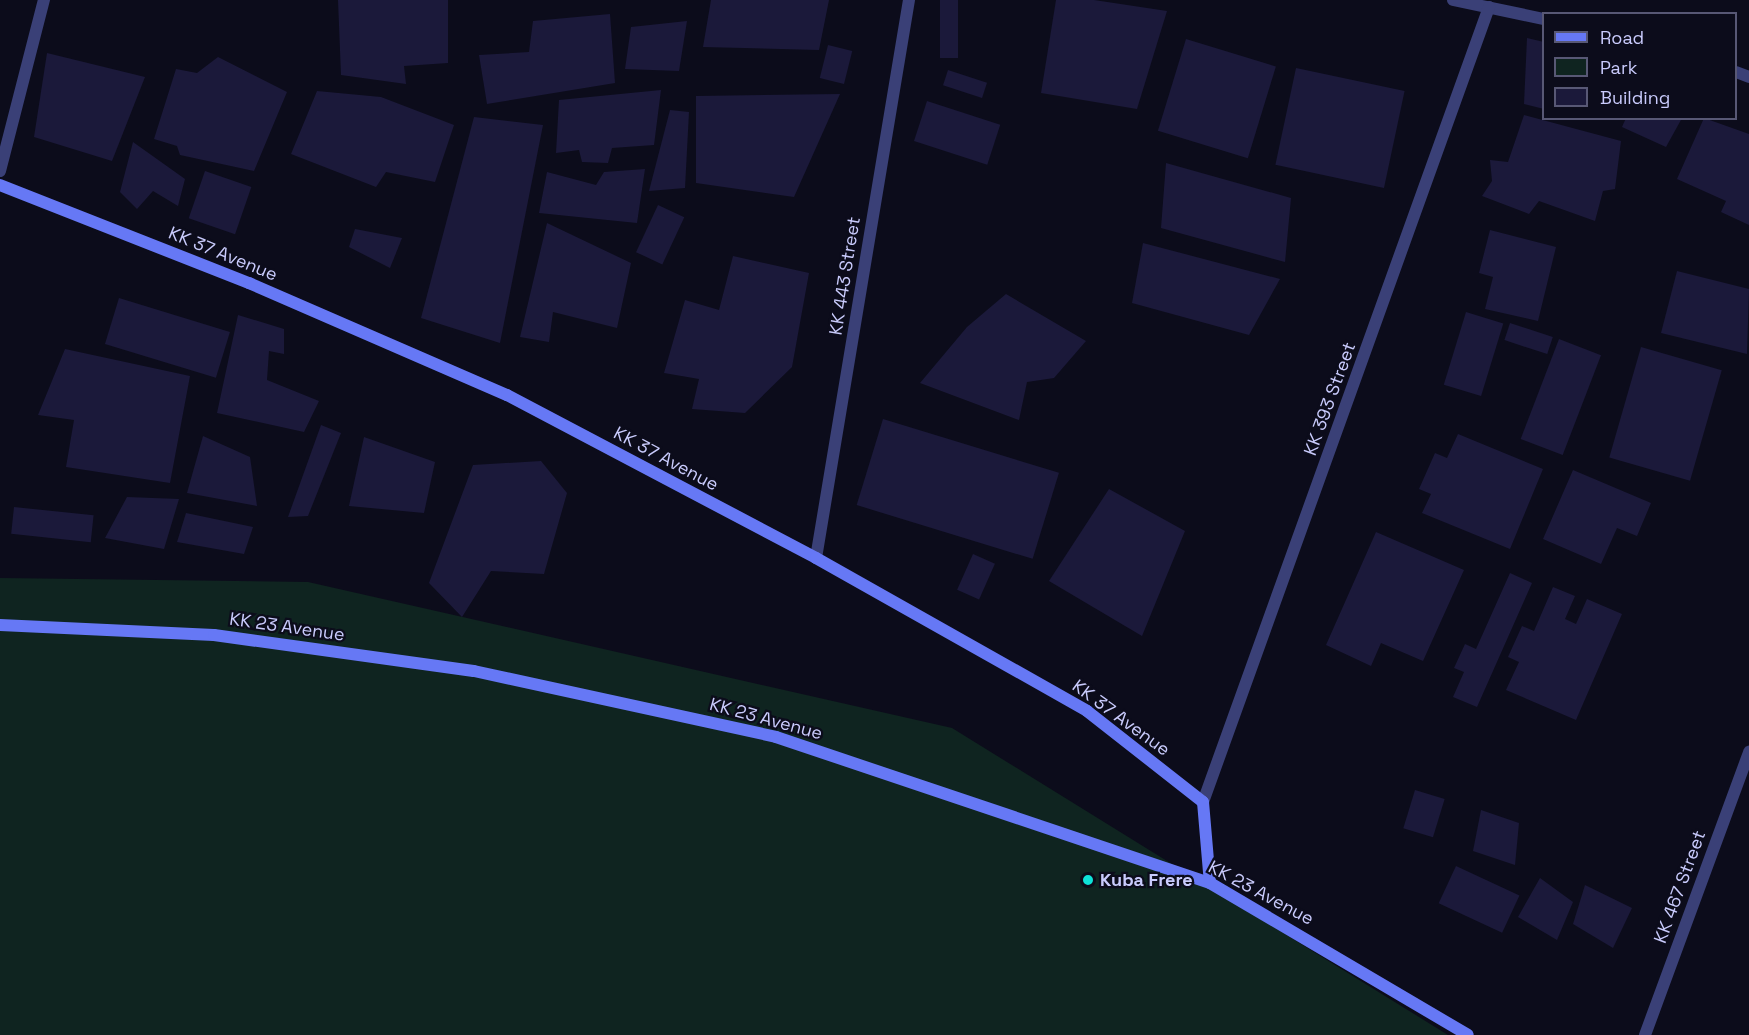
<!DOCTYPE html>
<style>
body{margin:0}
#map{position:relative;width:1749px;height:1035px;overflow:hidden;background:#0c0c1b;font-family:"Space Grotesk",sans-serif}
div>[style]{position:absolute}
.green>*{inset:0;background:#0f2420}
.building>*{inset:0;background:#1b193a;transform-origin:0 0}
.street>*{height:12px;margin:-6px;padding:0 6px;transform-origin:6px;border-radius:6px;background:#3a4077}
.secondary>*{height:12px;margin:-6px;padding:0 6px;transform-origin:6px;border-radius:6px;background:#6678f5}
.dots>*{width:16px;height:16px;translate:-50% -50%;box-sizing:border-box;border:3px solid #0c0c1b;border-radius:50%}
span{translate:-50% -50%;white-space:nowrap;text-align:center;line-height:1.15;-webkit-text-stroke:4.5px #0c0c1b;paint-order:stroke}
.street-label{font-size:18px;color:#c9cbfc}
.poi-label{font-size:18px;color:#c9cbfc;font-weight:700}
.left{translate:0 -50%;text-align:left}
.legend{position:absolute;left:1542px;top:12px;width:195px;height:108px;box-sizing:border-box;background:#0c0c1b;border:2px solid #585875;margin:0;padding:8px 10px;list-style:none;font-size:18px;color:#c9cbfc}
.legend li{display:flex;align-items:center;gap:12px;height:30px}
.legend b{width:30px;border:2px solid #585875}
</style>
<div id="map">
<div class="green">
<i style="clip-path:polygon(0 578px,308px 582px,952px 728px,1448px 1035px,0 1035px)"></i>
</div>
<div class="building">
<i style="clip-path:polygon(338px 0,448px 0,448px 63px,404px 66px,406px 84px,341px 75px)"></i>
<i style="clip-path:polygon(711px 0,829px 0,819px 50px,703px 47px)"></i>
<i style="left:940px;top:0;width:18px;height:58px"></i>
<i style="clip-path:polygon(1056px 0,1094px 0,1167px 11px,1137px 109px,1041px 93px)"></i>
<i style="clip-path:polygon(610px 14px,615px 83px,487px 104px,479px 55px,529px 52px,533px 21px)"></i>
<i style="clip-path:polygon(687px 21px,679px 71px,625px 69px,631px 27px)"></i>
<i style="clip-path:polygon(1527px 38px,1544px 42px,1544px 109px,1524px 104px)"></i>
<i style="left:1186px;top:39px;width:94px;height:96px;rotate:17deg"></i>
<i style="left:828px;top:45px;width:25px;height:34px;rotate:14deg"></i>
<i style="clip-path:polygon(47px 53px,145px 77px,112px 161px,34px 137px)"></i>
<i style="clip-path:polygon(218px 57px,287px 92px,254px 171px,180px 155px,177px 146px,154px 139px,176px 69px,197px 73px)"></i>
<i style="left:1296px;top:68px;width:111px;height:99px;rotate:12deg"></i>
<i style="left:948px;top:70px;width:41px;height:16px;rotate:18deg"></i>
<i style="clip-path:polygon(661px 90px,654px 145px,612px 148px,608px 163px,582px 162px,579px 150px,556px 153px,559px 100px)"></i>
<i style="clip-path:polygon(317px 91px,381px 97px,454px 125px,435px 182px,386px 172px,376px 187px,291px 154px)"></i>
<i style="clip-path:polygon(840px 94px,794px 197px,696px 183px,696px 96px)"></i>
<i style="left:927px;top:101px;width:77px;height:42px;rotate:18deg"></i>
<i style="clip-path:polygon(670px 110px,689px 112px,685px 188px,649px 191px)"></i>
<i style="clip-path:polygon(1524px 115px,1621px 141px,1615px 189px,1603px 191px,1595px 221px,1539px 201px,1529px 214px,1482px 196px,1492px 181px,1490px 160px,1508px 162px)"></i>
<i style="clip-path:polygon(474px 117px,543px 125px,500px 343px,421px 318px)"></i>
<i style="clip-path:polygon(1626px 118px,1682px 118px,1666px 147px,1622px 127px)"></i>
<i style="clip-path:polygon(1704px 118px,1749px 134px,1749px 225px,1721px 212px,1726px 201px,1677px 179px)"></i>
<i style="clip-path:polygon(133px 142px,185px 179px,178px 206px,153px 191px,137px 209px,120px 192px)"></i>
<i style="clip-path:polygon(1166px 163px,1291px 198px,1285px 262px,1161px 228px)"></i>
<i style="clip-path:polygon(645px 169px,637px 223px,539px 213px,547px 172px,596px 185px,604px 172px)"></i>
<i style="left:205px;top:171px;width:49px;height:50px;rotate:19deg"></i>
<i style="left:658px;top:205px;width:29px;height:52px;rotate:25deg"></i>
<i style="clip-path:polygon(547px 223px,631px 263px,617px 328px,553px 312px,549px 342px,520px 337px)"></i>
<i style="clip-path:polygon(355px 229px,402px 238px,390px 268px,349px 247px)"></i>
<i style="clip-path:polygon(1490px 230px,1556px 247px,1538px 321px,1485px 309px,1493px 277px,1479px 273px)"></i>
<i style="clip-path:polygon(1143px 243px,1280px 279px,1249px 335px,1132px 303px)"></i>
<i style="clip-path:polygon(733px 256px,809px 273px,792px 367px,745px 413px,692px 409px,699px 379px,664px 373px,685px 300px,719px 310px)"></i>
<i style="clip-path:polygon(1677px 271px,1749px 289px,1747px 354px,1661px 333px)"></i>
<i style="clip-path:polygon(1006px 294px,1086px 341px,1054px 378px,1027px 382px,1019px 420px,920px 383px,967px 327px)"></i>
<i style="left:119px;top:298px;width:116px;height:48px;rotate:17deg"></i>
<i style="left:1466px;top:312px;width:39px;height:76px;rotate:17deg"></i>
<i style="clip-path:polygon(238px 315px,284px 329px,284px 354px,269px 351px,267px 380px,319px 401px,304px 432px,217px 413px)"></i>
<i style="left:1510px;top:323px;width:45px;height:18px;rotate:18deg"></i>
<i style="left:1559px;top:339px;width:45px;height:107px;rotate:21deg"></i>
<i style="left:1641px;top:347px;width:84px;height:115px;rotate:16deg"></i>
<i style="clip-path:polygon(65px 349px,190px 376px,170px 483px,66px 467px,74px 420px,38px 415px)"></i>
<i style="left:883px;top:419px;width:184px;height:90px;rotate:17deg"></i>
<i style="clip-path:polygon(321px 425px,341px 433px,308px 516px,288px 517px)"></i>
<i style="clip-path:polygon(1458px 434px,1543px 469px,1510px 549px,1422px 513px,1431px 494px,1419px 489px,1435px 453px,1447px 458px)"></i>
<i style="clip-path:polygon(203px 436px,250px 457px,257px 506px,187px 493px)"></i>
<i style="clip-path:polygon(364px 437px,435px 462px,424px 513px,349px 506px)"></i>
<i style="clip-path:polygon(541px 461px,567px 493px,544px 574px,491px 571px,462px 617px,429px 583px,473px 465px)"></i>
<i style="clip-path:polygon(1573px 470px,1651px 503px,1637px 536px,1617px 528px,1601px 564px,1543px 539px)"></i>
<i style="clip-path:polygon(1109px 489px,1185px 531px,1142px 636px,1049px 581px)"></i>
<i style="clip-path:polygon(127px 497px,179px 499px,164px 549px,105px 538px)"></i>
<i style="left:14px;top:507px;width:80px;height:27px;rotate:6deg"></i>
<i style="clip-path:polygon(186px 513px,253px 527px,244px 554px,177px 542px)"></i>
<i style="clip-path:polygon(1376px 532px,1464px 570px,1423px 661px,1381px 643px,1371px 666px,1326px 645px)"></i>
<i style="left:973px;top:554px;width:24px;height:39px;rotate:24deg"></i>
<i style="clip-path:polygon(1510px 573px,1532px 583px,1477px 707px,1453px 697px,1464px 672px,1454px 668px,1465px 644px,1476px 649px)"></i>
<i style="clip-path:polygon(1553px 587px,1575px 596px,1565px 619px,1576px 624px,1587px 599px,1622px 614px,1576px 720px,1506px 690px,1519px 662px,1508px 657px,1522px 626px,1534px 631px)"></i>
<i style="left:1415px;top:790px;width:31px;height:40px;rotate:17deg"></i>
<i style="clip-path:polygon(1481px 810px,1519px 823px,1515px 865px,1473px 851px)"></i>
<i style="left:1456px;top:866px;width:70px;height:41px;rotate:25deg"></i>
<i style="clip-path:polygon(1540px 878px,1573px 902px,1557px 940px,1518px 917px)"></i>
<i style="clip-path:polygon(1585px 885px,1632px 908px,1613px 948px,1573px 924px)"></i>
</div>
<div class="street">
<i style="left:1453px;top:0;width:93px;rotate:11.8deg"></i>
<i style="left:1736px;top:72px;width:14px;rotate:21deg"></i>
<i style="left:0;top:171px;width:177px;rotate:-75.6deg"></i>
<i style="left:816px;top:558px;width:566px;rotate:-80.54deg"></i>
<i style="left:1203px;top:802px;width:845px;rotate:-70.21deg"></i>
<i style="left:1645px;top:1035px;width:302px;rotate:-69.8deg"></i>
</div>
<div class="secondary">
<i style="left:0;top:185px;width:268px;rotate:21.5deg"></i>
<i style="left:249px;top:283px;width:281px;rotate:23.5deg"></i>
<i style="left:507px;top:395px;width:349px;rotate:27.8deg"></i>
<i style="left:816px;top:558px;width:311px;rotate:29.4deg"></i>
<i style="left:1087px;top:711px;width:147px;rotate:38.1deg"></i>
<i style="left:1203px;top:802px;width:81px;rotate:85.1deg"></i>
<i style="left:0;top:625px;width:214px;rotate:2.7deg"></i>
<i style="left:214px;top:635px;width:262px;rotate:7.9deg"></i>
<i style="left:474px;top:671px;width:309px;rotate:12.3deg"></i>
<i style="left:776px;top:737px;width:458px;rotate:18.6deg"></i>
<i style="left:1210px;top:883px;width:299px;rotate:30.5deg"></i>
</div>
<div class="dots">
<i style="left:1088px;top:880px;background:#0ee2d8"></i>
</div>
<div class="street-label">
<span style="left:223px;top:254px;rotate:22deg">KK 37 Avenue</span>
<span style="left:845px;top:276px;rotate:-81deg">KK 443 Street</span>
<span style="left:1330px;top:399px;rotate:-70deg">KK 393 Street</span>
<span style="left:666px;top:459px;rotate:28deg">KK 37 Avenue</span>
<span style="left:287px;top:627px;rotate:8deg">KK 23 Avenue</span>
<span style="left:1121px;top:718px;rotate:36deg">KK 37 Avenue</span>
<span style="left:766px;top:719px;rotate:15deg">KK 23 Avenue</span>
<span style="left:1680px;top:887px;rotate:-70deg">KK 467 Street</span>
<span style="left:1261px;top:893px;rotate:28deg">KK 23 Avenue</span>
</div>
<div class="poi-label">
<span class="left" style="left:1100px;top:880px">Kuba Frere</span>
</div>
<ul class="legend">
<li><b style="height:8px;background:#6678f5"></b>Road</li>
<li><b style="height:16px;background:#0f2420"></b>Park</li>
<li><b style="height:16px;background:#1b193a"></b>Building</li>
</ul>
</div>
